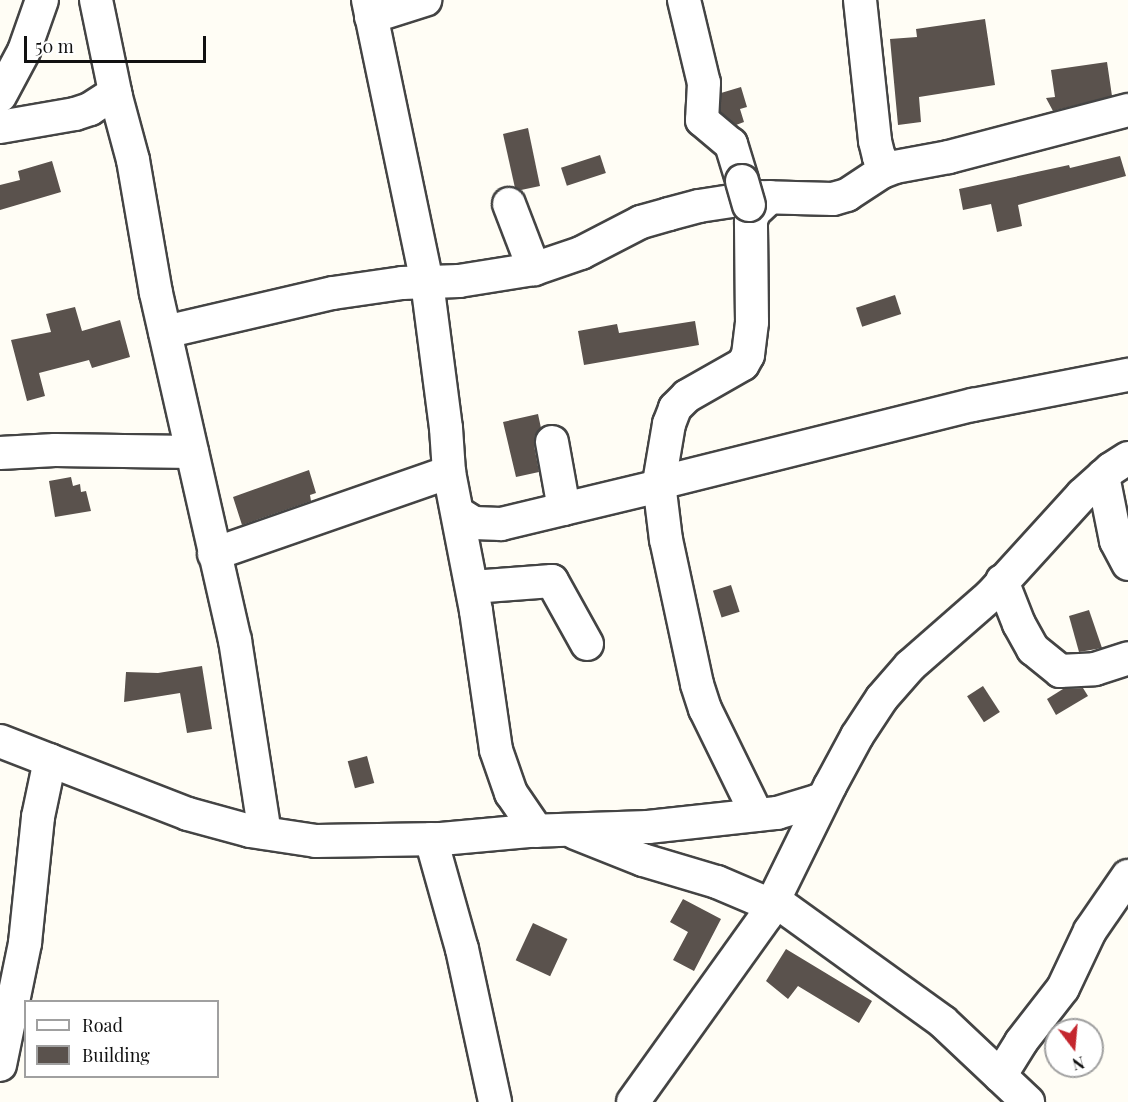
<!DOCTYPE html>
<style>
body{margin:0}
#map{position:relative;width:1128px;height:1102px;overflow:hidden;background:#fffdf5;font-family:"Playfair Display",serif}
div>[style]{position:absolute}
.building>*{inset:0;background:#5a524d;transform-origin:0 0}
.roads{filter:drop-shadow(2px 0 #444) drop-shadow(-2px 0 #444) drop-shadow(0 2px #444) drop-shadow(0 -2px #444)}
.minor>*{height:32px;margin:-16px;padding:0 16px;transform-origin:16px;border-radius:16px;background:#fff}
.bridges{filter:drop-shadow(2px 0 #444) drop-shadow(-2px 0 #444) drop-shadow(0 2px #444) drop-shadow(0 -2px #444)}
.minor-bridge>*{height:32px;margin:-16px;padding:0 16px;transform-origin:16px;border-radius:16px;background:#fff}
span{translate:-50% -50%;white-space:nowrap;text-align:center;line-height:1.15;-webkit-text-stroke:6px #fff;paint-order:stroke}
.legend{position:absolute;left:24px;top:1000px;width:195px;height:78px;box-sizing:border-box;background:#fff;border:2px solid #a0a0a0;margin:0;padding:8px 10px;list-style:none;font-size:18px;color:#111}
.legend li{display:flex;align-items:center;gap:12px;height:30px}
.legend b{width:30px;border:2px solid #a0a0a0}
.north{position:absolute;left:1044px;top:1018px;width:60px;height:60px;box-sizing:border-box;background:#fff;border:2px solid #a0a0a0;border-radius:50%;rotate:164deg;font-size:16px;font-weight:700;line-height:24px;text-align:center;color:#111}
.north::after{content:'';display:block;margin:auto;width:21px;height:27px;background:#c4262e;clip-path:polygon(50% 0,100% 100%,50% 72%,0 100%)}
.scale{position:absolute;left:24px;top:36px;width:182px;height:27px;box-sizing:border-box;border:3px solid #111;border-top:0;padding-left:8px;font-size:18px;line-height:21px;white-space:nowrap;color:#111;-webkit-text-stroke:4px #fff;paint-order:stroke}
</style>
<div id="map">
<div class="building">
<i style="clip-path:polygon(985px 19px,995px 85px,919px 97px,921px 122px,898px 125px,890px 39px,917px 37px,916px 29px)"></i>
<i style="clip-path:polygon(1107px 62px,1112px 96px,1053px 111px,1046px 98px,1055px 97px,1051px 70px)"></i>
<i style="clip-path:polygon(741px 87px,747px 107px,740px 109px,744px 122px,736px 125px,720px 112px,721px 93px)"></i>
<i style="clip-path:polygon(528px 128px,540px 186px,521px 190px,515px 188px,503px 134px)"></i>
<i style="left:600px;top:155px;width:19px;height:41px;rotate:72deg"></i>
<i style="clip-path:polygon(1120px 156px,1126px 176px,1018px 205px,1022px 226px,997px 232px,991px 204px,963px 210px,959px 189px,1069px 165px,1070px 168px)"></i>
<i style="clip-path:polygon(52px 161px,61px 192px,0 210px,0 185px,20px 180px,18px 171px)"></i>
<i style="left:895px;top:295px;width:20px;height:41px;rotate:72deg"></i>
<i style="clip-path:polygon(75px 307px,82px 331px,120px 320px,130px 357px,92px 368px,89px 360px,39px 373px,45px 396px,27px 401px,11px 340px,51px 332px,46px 314px)"></i>
<i style="clip-path:polygon(695px 321px,699px 345px,584px 365px,578px 331px,617px 324px,619px 333px)"></i>
<i style="clip-path:polygon(538px 414px,541px 428px,535px 435px,534px 445px,539px 472px,516px 477px,503px 422px)"></i>
<i style="clip-path:polygon(309px 470px,316px 493px,310px 495px,311px 501px,242px 525px,233px 497px)"></i>
<i style="clip-path:polygon(71px 477px,73px 486px,80px 484px,81px 492px,86px 491px,91px 511px,55px 517px,49px 481px)"></i>
<i style="left:731px;top:585px;width:28px;height:19px;rotate:72deg"></i>
<i style="clip-path:polygon(1089px 610px,1102px 648px,1079px 652px,1069px 616px)"></i>
<i style="clip-path:polygon(202px 666px,212px 729px,187px 733px,180px 693px,124px 702px,126px 672px,158px 673px)"></i>
<i style="left:983px;top:686px;width:31px;height:19px;rotate:57deg"></i>
<i style="clip-path:polygon(1083px 688px,1088px 696px,1056px 715px,1047px 699px,1063px 689px)"></i>
<i style="left:367px;top:756px;width:28px;height:20px;rotate:75deg"></i>
<i style="clip-path:polygon(683px 899px,721px 919px,694px 971px,673px 960px,688px 932px,670px 922px)"></i>
<i style="left:533px;top:923px;width:38px;height:41px;rotate:25deg"></i>
<i style="clip-path:polygon(786px 949px,872px 1001px,859px 1023px,798px 986px,788px 999px,766px 981px)"></i>
</div>
<div class="roads">
<div class="minor">
<i style="left:96px;top:0;width:99px;rotate:78.3deg"></i>
<i style="left:116px;top:97px;width:65px;rotate:74.9deg"></i>
<i style="left:133px;top:160px;width:135px;rotate:80.2deg"></i>
<i style="left:156px;top:293px;width:356px;rotate:77.2deg"></i>
<i style="left:235px;top:640px;width:195px;rotate:81.2deg"></i>
<i style="left:368px;top:0;width:288px;rotate:78.2deg"></i>
<i style="left:427px;top:282px;width:147px;rotate:82.6deg"></i>
<i style="left:446px;top:428px;width:44px;rotate:86.1deg"></i>
<i style="left:449px;top:472px;width:142px;rotate:79deg"></i>
<i style="left:476px;top:611px;width:140px;rotate:81.8deg"></i>
<i style="left:496px;top:750px;width:46px;rotate:70.8deg"></i>
<i style="left:511px;top:793px;width:46px;rotate:55.6deg"></i>
<i style="left:684px;top:0;width:85px;rotate:76.5deg"></i>
<i style="left:704px;top:83px;width:37px;rotate:93deg"></i>
<i style="left:702px;top:120px;width:38px;rotate:40deg"></i>
<i style="left:731px;top:144px;width:39px;rotate:73deg"></i>
<i style="left:860px;top:0;width:142px;rotate:83.9deg"></i>
<i style="left:875px;top:141px;width:16px;rotate:76deg"></i>
<i style="left:879px;top:157px;width:15px;rotate:53deg"></i>
<i style="left:371px;top:17px;width:57px;rotate:-17.5deg"></i>
<i style="left:0;top:96px;width:51px;rotate:-61.9deg"></i>
<i style="left:24px;top:51px;width:54px;rotate:-70.6deg"></i>
<i style="left:0;top:127px;width:76px;rotate:-9.8deg"></i>
<i style="left:75px;top:114px;width:16px;rotate:-18deg"></i>
<i style="left:90px;top:109px;width:30px;rotate:-33deg"></i>
<i style="left:509px;top:204px;width:70px;rotate:69deg"></i>
<i style="left:165px;top:332px;width:172px;rotate:-13.1deg"></i>
<i style="left:333px;top:293px;width:70px;rotate:-8.2deg"></i>
<i style="left:402px;top:283px;width:57px;rotate:-2deg"></i>
<i style="left:459px;top:281px;width:76px;rotate:-9.1deg"></i>
<i style="left:534px;top:269px;width:50px;rotate:-18.8deg"></i>
<i style="left:581px;top:253px;width:68px;rotate:-27.3deg"></i>
<i style="left:641px;top:222px;width:29px;rotate:-16deg"></i>
<i style="left:669px;top:214px;width:31px;rotate:-15deg"></i>
<i style="left:699px;top:206px;width:60px;rotate:-8.7deg"></i>
<i style="left:758px;top:197px;width:75px;rotate:1.5deg"></i>
<i style="left:833px;top:199px;width:15px;rotate:-16deg"></i>
<i style="left:847px;top:195px;width:42px;rotate:-33.3deg"></i>
<i style="left:882px;top:172px;width:14px;rotate:-21deg"></i>
<i style="left:895px;top:167px;width:55px;rotate:-10.5deg"></i>
<i style="left:949px;top:157px;width:185px;rotate:-14.7deg"></i>
<i style="left:552px;top:442px;width:68px;rotate:79.8deg"></i>
<i style="left:0;top:453px;width:55px;rotate:-3.1deg"></i>
<i style="left:55px;top:450px;width:137px;rotate:0.8deg"></i>
<i style="left:1103px;top:476px;width:66px;rotate:78.7deg"></i>
<i style="left:1116px;top:541px;width:26px;rotate:62deg"></i>
<i style="left:659px;top:483px;width:324px;rotate:-14deg"></i>
<i style="left:973px;top:405px;width:158px;rotate:-11deg"></i>
<i style="left:458px;top:513px;width:19px;rotate:32deg"></i>
<i style="left:474px;top:523px;width:27px;rotate:2deg"></i>
<i style="left:501px;top:524px;width:163px;rotate:-13.5deg"></i>
<i style="left:214px;top:554px;width:249px;rotate:-19.2deg"></i>
<i style="left:1002px;top:581px;width:46px;rotate:68.4deg"></i>
<i style="left:1019px;top:624px;width:29px;rotate:61deg"></i>
<i style="left:1033px;top:649px;width:35px;rotate:39deg"></i>
<i style="left:1060px;top:671px;width:35px;rotate:-3deg"></i>
<i style="left:1095px;top:669px;width:35px;rotate:-18deg"></i>
<i style="left:472px;top:587px;width:80px;rotate:-4.3deg"></i>
<i style="left:552px;top:581px;width:72px;rotate:60.9deg"></i>
<i style="left:0;top:741px;width:202px;rotate:21.2deg"></i>
<i style="left:188px;top:814px;width:64px;rotate:15.3deg"></i>
<i style="left:250px;top:831px;width:67px;rotate:8.6deg"></i>
<i style="left:316px;top:841px;width:125px;rotate:-0.9deg"></i>
<i style="left:441px;top:839px;width:88px;rotate:-5.2deg"></i>
<i style="left:529px;top:831px;width:119px;rotate:-1.9deg"></i>
<i style="left:648px;top:827px;width:130px;rotate:-6.2deg"></i>
<i style="left:777px;top:813px;width:48px;rotate:-16.9deg"></i>
<i style="left:757px;top:815px;width:118px;rotate:-116.1deg"></i>
<i style="left:705px;top:709px;width:26px;rotate:-108deg"></i>
<i style="left:697px;top:684px;width:147px;rotate:-102.1deg"></i>
<i style="left:666px;top:540px;width:57px;rotate:-97deg"></i>
<i style="left:659px;top:483px;width:60px;rotate:-80.4deg"></i>
<i style="left:669px;top:424px;width:17px;rotate:-69deg"></i>
<i style="left:675px;top:408px;width:17px;rotate:-45deg"></i>
<i style="left:687px;top:396px;width:64px;rotate:-29.7deg"></i>
<i style="left:743px;top:364px;width:10px;rotate:-61deg"></i>
<i style="left:748px;top:355px;width:33px;rotate:-83deg"></i>
<i style="left:752px;top:322px;width:101px;rotate:-90.6deg"></i>
<i style="left:751px;top:221px;width:9px;rotate:-72deg"></i>
<i style="left:754px;top:212px;width:22px;rotate:-43deg"></i>
<i style="left:575px;top:833px;width:73px;rotate:21.7deg"></i>
<i style="left:643px;top:860px;width:77px;rotate:16.6deg"></i>
<i style="left:717px;top:882px;width:59px;rotate:23.1deg"></i>
<i style="left:431px;top:839px;width:114px;rotate:74.3deg"></i>
<i style="left:462px;top:949px;width:157px;rotate:77.8deg"></i>
<i style="left:774px;top:900px;width:208px;rotate:35.8deg"></i>
<i style="left:943px;top:1022px;width:117px;rotate:43.3deg"></i>
<i style="left:0;top:1065px;width:125px;rotate:-78.4deg"></i>
<i style="left:25px;top:943px;width:127px;rotate:-84.1deg"></i>
<i style="left:38px;top:817px;width:58px;rotate:-78.1deg"></i>
<i style="left:1000px;top:1076px;width:40px;rotate:-58deg"></i>
<i style="left:1021px;top:1042px;width:68px;rotate:-52.1deg"></i>
<i style="left:1063px;top:988px;width:63px;rotate:-64.7deg"></i>
<i style="left:1090px;top:931px;width:67px;rotate:-55.4deg"></i>
<i style="left:633px;top:1102px;width:229px;rotate:-54.4deg"></i>
<i style="left:766px;top:916px;width:145px;rotate:-63.8deg"></i>
<i style="left:830px;top:786px;width:57px;rotate:-61.6deg"></i>
<i style="left:857px;top:736px;width:45px;rotate:-56.7deg"></i>
<i style="left:882px;top:698px;width:43px;rotate:-48.8deg"></i>
<i style="left:910px;top:666px;width:106px;rotate:-41.2deg"></i>
<i style="left:990px;top:596px;width:137px;rotate:-47.7deg"></i>
<i style="left:1082px;top:495px;width:39px;rotate:-42deg"></i>
<i style="left:1111px;top:469px;width:20px;rotate:-33deg"></i>
</div>
</div>
<div class="bridges">
<div class="minor-bridge">
<i style="left:742px;top:181px;width:25px;rotate:74deg"></i>
</div>
</div>
<ul class="legend">
<li><b style="height:8px;background:#fff"></b>Road</li>
<li><b style="height:16px;background:#5a524d"></b>Building</li>
</ul>
<div class="north">N</div>
<div class="scale">50 m</div>
</div>
